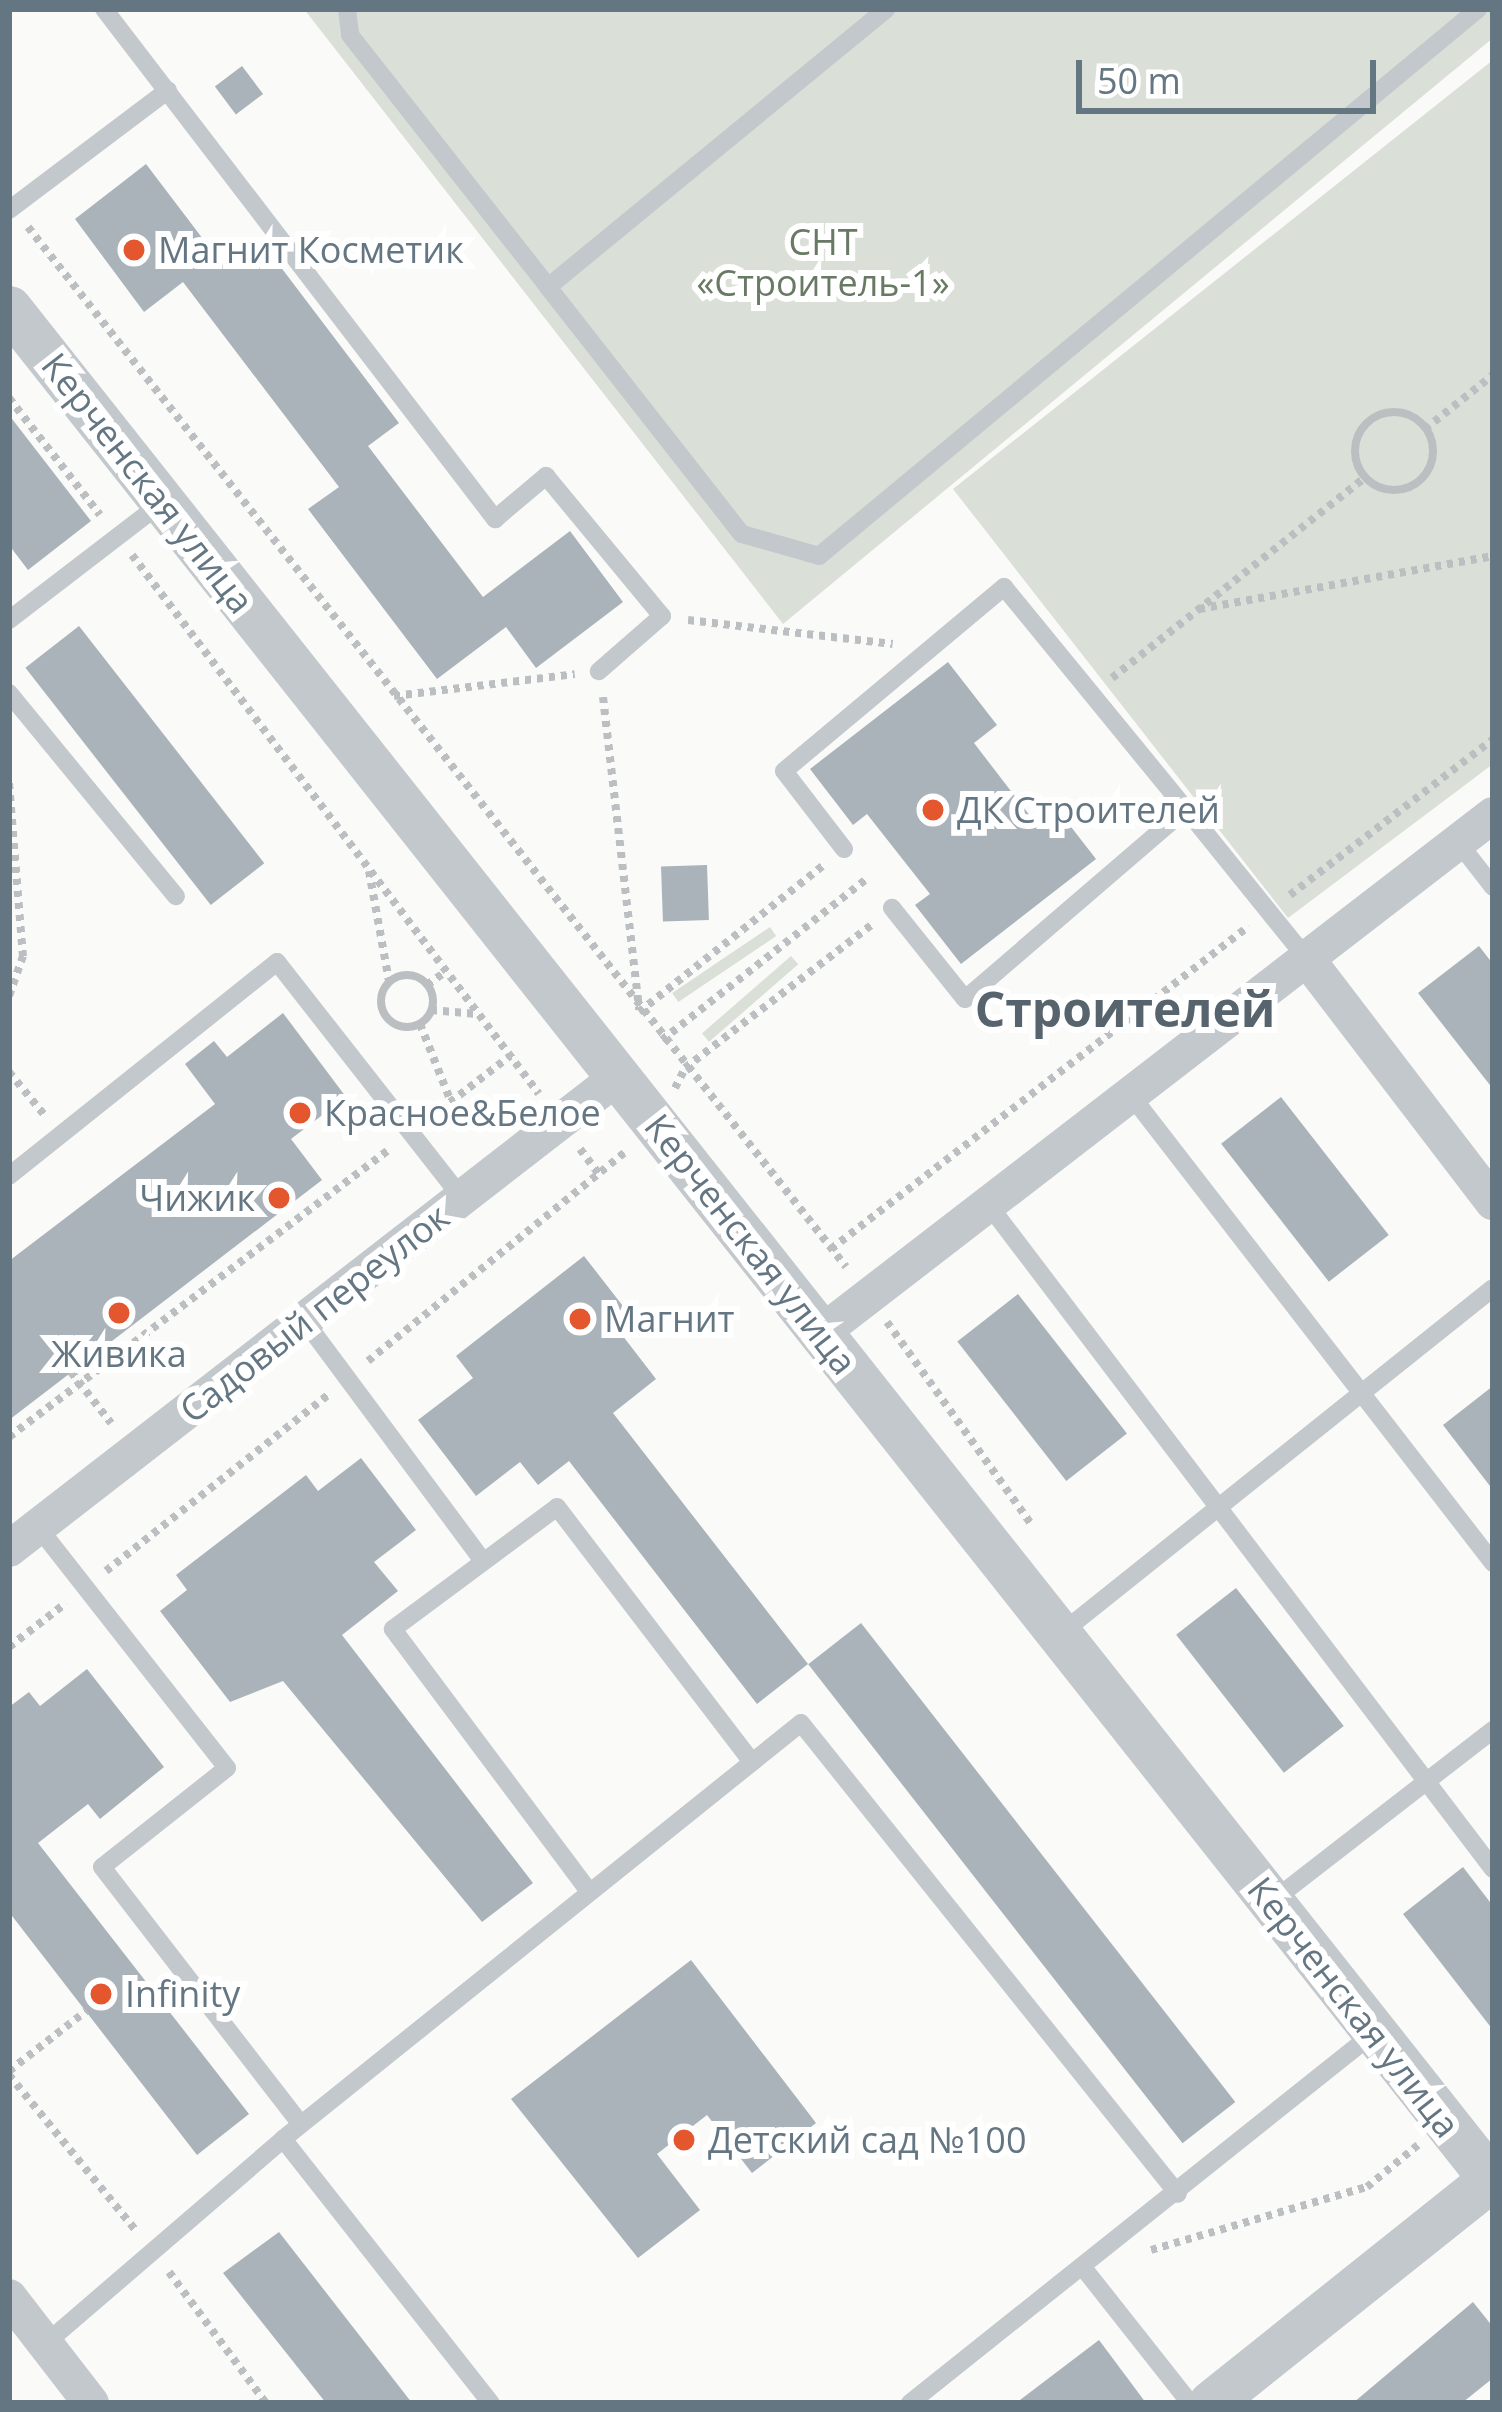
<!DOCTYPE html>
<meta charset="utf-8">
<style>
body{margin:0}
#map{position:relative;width:1502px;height:2412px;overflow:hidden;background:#fafaf8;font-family:"Open Sans",sans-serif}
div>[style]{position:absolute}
.green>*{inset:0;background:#dadfd7;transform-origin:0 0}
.building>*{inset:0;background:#aab3b9;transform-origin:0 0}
.path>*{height:8px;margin-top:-4px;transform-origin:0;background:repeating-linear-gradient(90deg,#bbbfc2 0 6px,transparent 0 12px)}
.path>.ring{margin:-4px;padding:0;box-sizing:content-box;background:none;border:8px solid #bbbfc2;border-radius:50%}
.service>*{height:18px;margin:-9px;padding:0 9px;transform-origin:9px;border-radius:9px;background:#c3c8cc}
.minor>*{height:36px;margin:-18px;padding:0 18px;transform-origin:18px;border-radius:18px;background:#c3c8cc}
.tertiary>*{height:45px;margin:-22.5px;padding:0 22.5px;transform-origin:22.5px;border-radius:22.5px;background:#c3c8cc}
.dots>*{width:33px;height:33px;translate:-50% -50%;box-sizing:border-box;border:6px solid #fff;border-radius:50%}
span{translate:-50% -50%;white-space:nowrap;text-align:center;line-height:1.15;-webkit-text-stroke:12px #fff;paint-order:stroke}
.park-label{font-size:36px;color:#687a64}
.poi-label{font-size:36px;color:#657683}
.left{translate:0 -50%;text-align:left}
.right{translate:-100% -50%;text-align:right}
.street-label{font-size:36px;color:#657683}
.district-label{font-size:48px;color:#57646e;font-weight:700}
.frame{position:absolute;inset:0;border:12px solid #657683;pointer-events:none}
.scale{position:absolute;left:1076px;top:60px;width:300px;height:54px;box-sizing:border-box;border:6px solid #657683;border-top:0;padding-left:15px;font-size:36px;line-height:42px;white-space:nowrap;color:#657683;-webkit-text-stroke:9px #fff;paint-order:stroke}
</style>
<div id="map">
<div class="green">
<i style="clip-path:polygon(304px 9px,1493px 9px,1493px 38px,783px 624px)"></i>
<i style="clip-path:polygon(1493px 60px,1493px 764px,1288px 918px,953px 489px)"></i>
<i style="left:770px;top:927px;width:11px;height:118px;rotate:56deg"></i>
<i style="left:791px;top:956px;width:11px;height:118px;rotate:49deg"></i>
</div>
<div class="building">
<i style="left:242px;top:66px;width:35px;height:34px;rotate:53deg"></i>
<i style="clip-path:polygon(146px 164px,225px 268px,261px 241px,399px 423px,368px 446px,483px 597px,570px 531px,623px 602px,536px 668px,506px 627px,437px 679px,308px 509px,339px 487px,183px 282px,144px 312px,75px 219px)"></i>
<i style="clip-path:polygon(9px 415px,91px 521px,28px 570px,9px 545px)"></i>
<i style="left:79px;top:626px;width:301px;height:68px;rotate:52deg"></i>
<i style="clip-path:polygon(948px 662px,997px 725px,974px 743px,1034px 821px,1054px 805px,1096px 859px,961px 964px,915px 905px,930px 894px,867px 814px,853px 825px,810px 769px)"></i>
<i style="left:707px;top:865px;width:55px;height:46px;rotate:88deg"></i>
<i style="clip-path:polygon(1479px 946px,1493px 964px,1493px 1089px,1418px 993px)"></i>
<i style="clip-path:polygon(283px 1013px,346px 1097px,291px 1139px,322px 1180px,9px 1420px,9px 1261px,215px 1104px,185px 1064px,214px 1041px,227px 1057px)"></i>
<i style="left:1281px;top:1097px;width:175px;height:76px;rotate:52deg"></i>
<i style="clip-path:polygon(584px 1256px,633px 1319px,619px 1331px,656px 1379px,613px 1413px,808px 1664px,757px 1704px,569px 1461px,538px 1485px,520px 1462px,476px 1496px,418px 1420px,473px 1378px,456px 1356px)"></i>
<i style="left:1018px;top:1294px;width:177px;height:77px;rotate:52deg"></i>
<i style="clip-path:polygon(1493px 1386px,1493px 1490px,1443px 1425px)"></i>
<i style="clip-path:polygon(361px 1458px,416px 1530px,374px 1562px,398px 1591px,342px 1635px,533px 1883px,482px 1922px,283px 1681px,230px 1702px,160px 1611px,187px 1590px,176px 1575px,306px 1475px,318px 1491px)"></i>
<i style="left:1236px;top:1588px;width:175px;height:76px;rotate:52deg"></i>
<i style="left:861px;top:1623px;width:608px;height:67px;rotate:52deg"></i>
<i style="clip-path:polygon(87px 1669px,164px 1767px,100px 1819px,88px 1804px,38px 1843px,249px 2114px,197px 2155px,9px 1912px,9px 1707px,29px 1692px,40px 1706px)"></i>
<i style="clip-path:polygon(1463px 1867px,1493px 1906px,1493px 2030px,1403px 1914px)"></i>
<i style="clip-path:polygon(691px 1960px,816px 2123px,752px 2173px,707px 2115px,657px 2154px,700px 2210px,638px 2258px,511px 2099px)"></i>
<i style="clip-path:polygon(279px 2232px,412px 2403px,326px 2403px,223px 2273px)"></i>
<i style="clip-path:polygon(1473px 2302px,1493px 2327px,1493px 2378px,1462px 2403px,1353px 2403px)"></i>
<i style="clip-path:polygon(1099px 2340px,1146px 2403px,1016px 2403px)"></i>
</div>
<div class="path">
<i style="left:28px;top:227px;width:1323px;rotate:51.81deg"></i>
<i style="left:9px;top:398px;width:148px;rotate:52.1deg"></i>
<i class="ring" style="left:1355px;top:412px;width:70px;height:70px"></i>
<i style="left:1425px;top:429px;width:87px;rotate:-38.5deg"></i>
<i style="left:132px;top:555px;width:675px;rotate:52.94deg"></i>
<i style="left:1199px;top:609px;width:299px;rotate:-10.2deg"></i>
<i style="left:688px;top:620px;width:206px;rotate:6.7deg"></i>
<i style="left:1112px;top:678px;width:324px;rotate:-38.4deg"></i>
<i style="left:394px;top:696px;width:182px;rotate:-6.9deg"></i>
<i style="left:603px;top:697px;width:315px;rotate:83.4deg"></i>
<i style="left:9px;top:783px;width:174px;rotate:85.4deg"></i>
<i style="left:23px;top:956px;width:42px;rotate:109.3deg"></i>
<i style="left:369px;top:871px;width:112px;rotate:79.7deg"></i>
<i style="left:1290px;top:895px;width:256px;rotate:-37.5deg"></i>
<i class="ring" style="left:381px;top:975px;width:44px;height:44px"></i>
<i style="left:427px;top:985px;width:24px;rotate:-36deg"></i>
<i style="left:431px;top:1010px;width:46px;rotate:5deg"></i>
<i style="left:639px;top:1012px;width:239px;rotate:-38.5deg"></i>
<i style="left:420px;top:1024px;width:84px;rotate:68.3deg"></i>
<i style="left:662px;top:1040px;width:262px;rotate:-38.2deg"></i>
<i style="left:9px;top:1072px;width:58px;rotate:50.6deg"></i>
<i style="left:675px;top:1088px;width:22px;rotate:-63deg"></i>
<i style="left:685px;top:1068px;width:238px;rotate:-37.5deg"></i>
<i style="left:431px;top:1117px;width:100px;rotate:-37.7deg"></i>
<i style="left:580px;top:1149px;width:31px;rotate:53deg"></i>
<i style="left:831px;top:1249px;width:528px;rotate:-37.69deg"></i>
<i style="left:887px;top:1322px;width:249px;rotate:54.5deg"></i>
<i style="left:368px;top:1361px;width:333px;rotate:-39.1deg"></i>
<i style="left:71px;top:1372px;width:65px;rotate:51.9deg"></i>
<i style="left:9px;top:1437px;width:479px;rotate:-37.1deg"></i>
<i style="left:106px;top:1571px;width:285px;rotate:-38.4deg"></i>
<i style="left:9px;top:1647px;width:72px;rotate:-37.7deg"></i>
<i style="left:9px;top:2071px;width:98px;rotate:-37.9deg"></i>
<i style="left:9px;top:2075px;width:203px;rotate:50.8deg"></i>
<i style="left:1151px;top:2250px;width:225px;rotate:-16.3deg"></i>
<i style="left:1367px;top:2187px;width:66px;rotate:-39.5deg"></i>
<i style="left:169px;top:2272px;width:163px;rotate:53.5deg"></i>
</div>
<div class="service">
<i style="left:104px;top:9px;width:643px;rotate:52.52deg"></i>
<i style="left:495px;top:519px;width:67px;rotate:-40.1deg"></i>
<i style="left:546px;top:476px;width:182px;rotate:50.4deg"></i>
<i style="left:662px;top:616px;width:84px;rotate:138.9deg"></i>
<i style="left:347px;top:9px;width:26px;rotate:83deg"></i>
<i style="left:350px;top:35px;width:320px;rotate:51.8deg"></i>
<i style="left:548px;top:287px;width:438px;rotate:-39.4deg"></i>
<i style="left:9px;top:210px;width:199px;rotate:-37deg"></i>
<i style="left:548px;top:287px;width:314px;rotate:51.9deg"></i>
<i style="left:742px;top:534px;width:80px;rotate:15.9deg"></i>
<i style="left:819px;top:556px;width:856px;rotate:-39.69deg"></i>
<i style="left:9px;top:620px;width:194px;rotate:-37.5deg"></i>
<i style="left:9px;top:693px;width:263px;rotate:50.6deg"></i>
<i style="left:1186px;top:809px;width:193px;rotate:51.1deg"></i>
<i style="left:1458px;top:842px;width:57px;rotate:52.1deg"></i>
<i style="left:844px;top:849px;width:98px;rotate:-127.6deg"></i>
<i style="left:784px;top:771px;width:287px;rotate:-39.9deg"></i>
<i style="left:1004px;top:587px;width:287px;rotate:50.7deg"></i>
<i style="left:1186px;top:809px;width:291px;rotate:139.3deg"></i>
<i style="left:965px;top:999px;width:117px;rotate:-128.7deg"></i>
<i style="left:1130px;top:1094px;width:593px;rotate:52.26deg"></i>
<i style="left:9px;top:1176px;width:343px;rotate:-38.6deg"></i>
<i style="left:277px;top:962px;width:300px;rotate:51.9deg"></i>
<i style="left:988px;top:1204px;width:835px;rotate:52.79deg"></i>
<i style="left:304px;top:1320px;width:299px;rotate:53.4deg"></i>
<i style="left:38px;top:1527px;width:306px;rotate:51.9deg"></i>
<i style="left:227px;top:1768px;width:159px;rotate:141.6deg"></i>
<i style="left:102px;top:1867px;width:324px;rotate:52.3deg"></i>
<i style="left:1060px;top:1634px;width:554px;rotate:-38.63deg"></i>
<i style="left:588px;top:1890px;width:326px;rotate:-126.8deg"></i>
<i style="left:393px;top:1629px;width:204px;rotate:-36.6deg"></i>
<i style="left:557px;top:1507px;width:321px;rotate:52.6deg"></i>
<i style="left:1271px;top:1902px;width:281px;rotate:-37.8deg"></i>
<i style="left:283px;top:2139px;width:664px;rotate:-38.77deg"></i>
<i style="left:801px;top:1723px;width:603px;rotate:51.33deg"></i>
<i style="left:1085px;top:2270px;width:169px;rotate:51.7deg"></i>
<i style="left:45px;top:2344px;width:314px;rotate:-40.7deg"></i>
<i style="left:283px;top:2139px;width:336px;rotate:51.8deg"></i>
<i style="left:910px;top:2403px;width:595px;rotate:-38.58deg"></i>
</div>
<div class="minor">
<i style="left:1307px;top:959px;width:306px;rotate:52.6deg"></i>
<i style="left:821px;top:1333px;width:848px;rotate:-37.63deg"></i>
<i style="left:9px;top:1549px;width:772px;rotate:-37.79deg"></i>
<i style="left:9px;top:2297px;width:134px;rotate:52.3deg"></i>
</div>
<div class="tertiary">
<i style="left:9px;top:308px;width:2387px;rotate:51.62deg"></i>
<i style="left:1491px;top:2179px;width:359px;rotate:141.4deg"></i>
</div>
<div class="dots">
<i style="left:134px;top:250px;background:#e4572e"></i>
<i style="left:933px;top:810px;background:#e4572e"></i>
<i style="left:300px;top:1113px;background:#e4572e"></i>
<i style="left:279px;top:1198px;background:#e4572e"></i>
<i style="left:119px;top:1313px;background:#e4572e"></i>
<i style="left:580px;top:1319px;background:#e4572e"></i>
<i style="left:101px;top:1994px;background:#e4572e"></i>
<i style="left:684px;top:2140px;background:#e4572e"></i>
</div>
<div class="park-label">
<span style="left:823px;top:262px">СНТ<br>«Строитель-1»</span>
</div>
<div class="poi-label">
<span class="left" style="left:158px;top:250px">Магнит Косметик</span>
<span class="left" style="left:957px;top:810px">ДК Строителей</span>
<span class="left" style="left:324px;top:1113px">Красное&amp;Белое</span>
<span class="right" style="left:255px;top:1198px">Чижик</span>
<span class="left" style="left:604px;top:1319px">Магнит</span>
<span style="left:119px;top:1354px">Живика</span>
<span class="left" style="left:125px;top:1994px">Infinity</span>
<span class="left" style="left:708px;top:2140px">Детский сад №100</span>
</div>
<div class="street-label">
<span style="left:148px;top:483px;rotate:52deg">Керченская улица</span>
<span style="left:751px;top:1244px;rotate:52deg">Керченская улица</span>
<span style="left:314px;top:1313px;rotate:-38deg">Садовый переулок</span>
<span style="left:1354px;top:2007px;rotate:52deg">Керченская улица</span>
</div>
<div class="district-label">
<span style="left:1125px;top:1009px">Строителей</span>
</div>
<div class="frame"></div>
<div class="scale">50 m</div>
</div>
